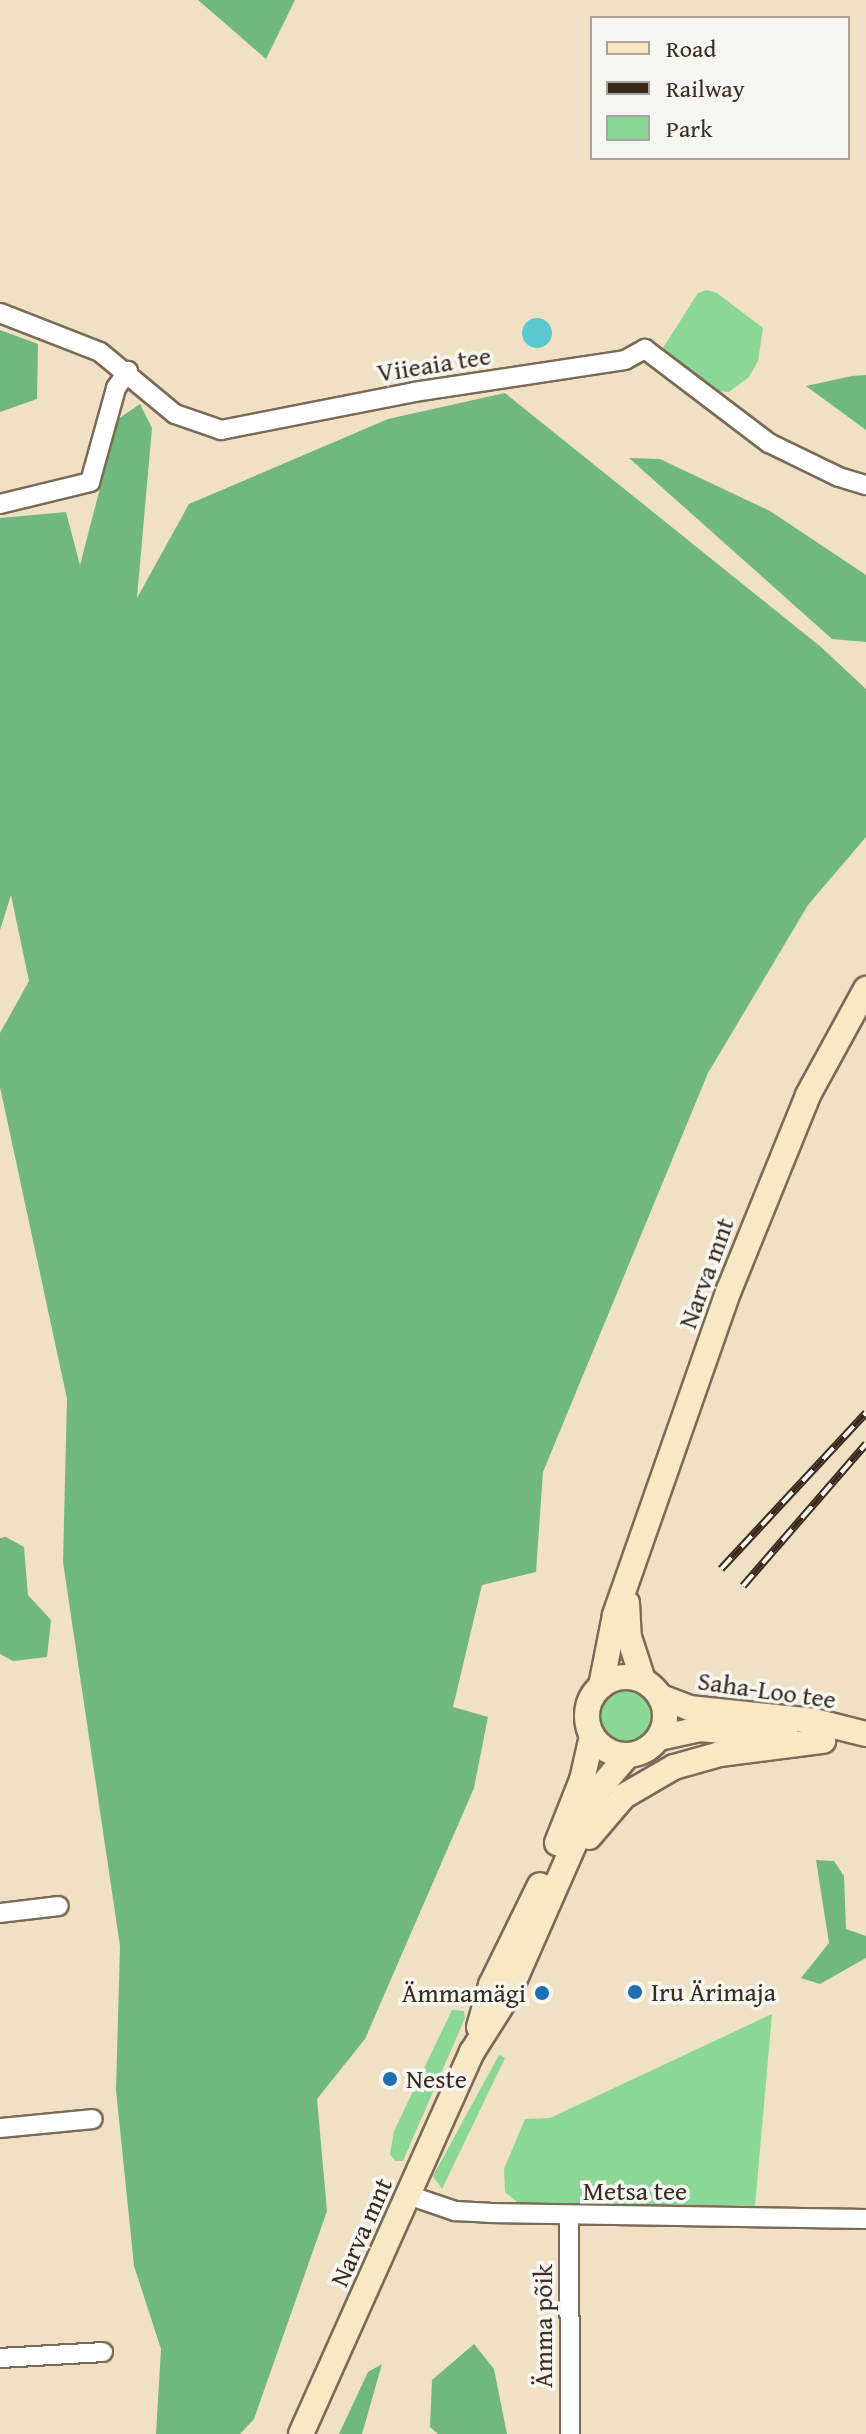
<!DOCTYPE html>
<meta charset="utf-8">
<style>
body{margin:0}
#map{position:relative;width:866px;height:2434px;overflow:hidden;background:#f0e1c4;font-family:"Gentium Book Plus",serif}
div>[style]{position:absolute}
.green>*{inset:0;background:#8bd795}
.round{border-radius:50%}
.forest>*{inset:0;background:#70b87e}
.water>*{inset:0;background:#5cc9d0}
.roads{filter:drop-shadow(2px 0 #7a6a58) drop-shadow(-2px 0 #7a6a58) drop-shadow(0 2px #7a6a58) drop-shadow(0 -2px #7a6a58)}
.minor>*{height:18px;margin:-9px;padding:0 9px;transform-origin:9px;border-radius:9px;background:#fff}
.secondary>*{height:24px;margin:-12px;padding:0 12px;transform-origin:12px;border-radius:12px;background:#f8e8c3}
.secondary>.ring{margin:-12px;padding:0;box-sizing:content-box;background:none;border:24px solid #f8e8c3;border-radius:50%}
.rail>*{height:8px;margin-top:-4px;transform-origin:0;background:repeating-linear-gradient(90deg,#f6f6f2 0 15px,#3b2a1e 0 30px);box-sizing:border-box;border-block:2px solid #3b2a1e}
.dots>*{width:22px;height:22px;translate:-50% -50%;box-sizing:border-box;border:4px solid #f6f6f2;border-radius:50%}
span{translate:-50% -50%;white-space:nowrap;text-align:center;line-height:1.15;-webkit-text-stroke:7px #f6f6f2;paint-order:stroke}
.street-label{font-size:26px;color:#3b2a1e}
.poi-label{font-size:26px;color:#3b2a1e}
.left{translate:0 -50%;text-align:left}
.right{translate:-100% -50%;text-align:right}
.legend{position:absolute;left:590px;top:16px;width:260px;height:144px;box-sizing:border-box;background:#f6f6f2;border:2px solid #aba49d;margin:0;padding:10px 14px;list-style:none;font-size:24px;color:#3b2a1e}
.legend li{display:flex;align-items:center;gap:16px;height:40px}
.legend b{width:40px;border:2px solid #aba49d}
</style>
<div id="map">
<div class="green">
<i style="clip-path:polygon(706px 290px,717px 293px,763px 328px,758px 361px,749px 377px,729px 392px,715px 391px,663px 348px,698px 293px)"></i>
<i class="round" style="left:598px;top:1688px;width:56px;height:56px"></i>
<i style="clip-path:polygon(452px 2010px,464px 2011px,465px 2018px,403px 2161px,395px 2161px,390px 2154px,394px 2131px)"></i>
<i style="clip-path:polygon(772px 2014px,755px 2206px,552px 2204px,517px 2202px,505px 2192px,504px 2169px,525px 2119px,550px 2118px)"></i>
<i style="clip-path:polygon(499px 2055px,505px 2058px,442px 2189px,433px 2176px)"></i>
</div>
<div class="forest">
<i style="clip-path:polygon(198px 0,295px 0,266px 59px)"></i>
<i style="clip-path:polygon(0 330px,38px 344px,37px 399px,0 412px)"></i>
<i style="clip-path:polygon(866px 375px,866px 430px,806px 386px,852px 376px)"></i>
<i style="clip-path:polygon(505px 393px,821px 647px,866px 689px,866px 837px,808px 905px,708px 1073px,543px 1472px,536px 1572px,482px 1585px,453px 1707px,488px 1717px,474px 1788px,365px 2039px,317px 2099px,327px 2211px,254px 2419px,240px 2434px,156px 2434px,161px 2349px,134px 2266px,116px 2090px,120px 1946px,63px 1562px,67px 1399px,0 1087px,0 1033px,29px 981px,11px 895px,0 930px,0 518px,66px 512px,80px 565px,118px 419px,140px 404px,152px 428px,137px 598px,189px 504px,388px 419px)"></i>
<i style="clip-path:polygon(629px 458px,660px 459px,770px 511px,866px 575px,866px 642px,832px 639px)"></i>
<i style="clip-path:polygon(6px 1537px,24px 1547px,28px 1595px,51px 1620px,47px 1657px,13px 1661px,0 1654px,0 1538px)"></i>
<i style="clip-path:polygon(816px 1860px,834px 1861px,844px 1876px,846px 1929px,866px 1936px,866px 1958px,820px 1984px,801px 1978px,829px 1943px)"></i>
<i style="clip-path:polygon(474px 2344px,494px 2369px,507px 2434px,438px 2434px,430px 2427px,432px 2380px)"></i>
<i style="clip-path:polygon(382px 2364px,362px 2434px,339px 2434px,368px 2372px)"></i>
</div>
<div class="water">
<i class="round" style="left:522px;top:318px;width:30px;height:30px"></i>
</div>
<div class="roads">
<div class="minor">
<i style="left:0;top:313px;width:107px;rotate:21.3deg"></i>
<i style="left:100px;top:352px;width:97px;rotate:39.6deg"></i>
<i style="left:175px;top:414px;width:49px;rotate:19.2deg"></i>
<i style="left:221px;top:430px;width:197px;rotate:-11.1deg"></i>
<i style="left:414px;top:392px;width:213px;rotate:-8.6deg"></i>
<i style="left:625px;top:360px;width:23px;rotate:-29deg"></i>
<i style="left:645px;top:349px;width:156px;rotate:37.2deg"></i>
<i style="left:769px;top:443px;width:78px;rotate:25.9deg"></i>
<i style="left:839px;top:477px;width:28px;rotate:17deg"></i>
<i style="left:0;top:504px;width:93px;rotate:-13.7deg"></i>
<i style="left:90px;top:482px;width:98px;rotate:-74.5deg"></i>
<i style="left:116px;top:388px;width:21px;rotate:-55deg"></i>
<i style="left:0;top:1913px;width:59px;rotate:-6.8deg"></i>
<i style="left:0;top:2128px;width:93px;rotate:-5.5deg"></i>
<i style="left:408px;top:2195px;width:50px;rotate:18.8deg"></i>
<i style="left:455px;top:2211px;width:34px;rotate:3deg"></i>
<i style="left:489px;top:2213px;width:377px;rotate:0.9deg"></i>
<i style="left:569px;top:2218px;width:216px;rotate:89.7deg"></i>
<i style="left:0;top:2358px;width:103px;rotate:-3.3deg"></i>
</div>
<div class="secondary">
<i style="left:627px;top:1603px;width:34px;rotate:87deg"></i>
<i style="left:629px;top:1637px;width:45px;rotate:72deg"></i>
<i class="ring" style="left:587px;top:1677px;width:54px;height:54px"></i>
<i style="left:601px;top:1686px;width:72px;rotate:-78.8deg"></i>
<i style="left:615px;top:1615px;width:344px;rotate:-70.7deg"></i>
<i style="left:729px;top:1290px;width:210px;rotate:-67.9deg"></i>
<i style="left:808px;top:1095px;width:121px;rotate:-61.3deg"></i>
<i style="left:661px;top:1697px;width:30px;rotate:21deg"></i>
<i style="left:689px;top:1708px;width:126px;rotate:5.9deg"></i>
<i style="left:814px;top:1721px;width:54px;rotate:14deg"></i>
<i style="left:659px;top:1738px;width:42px;rotate:-12.4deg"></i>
<i style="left:700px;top:1729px;width:87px;rotate:5.3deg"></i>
<i style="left:589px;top:1837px;width:54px;rotate:-49.5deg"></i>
<i style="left:624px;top:1796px;width:58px;rotate:-30.1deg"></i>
<i style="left:674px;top:1767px;width:48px;rotate:-15.8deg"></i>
<i style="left:720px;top:1754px;width:104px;rotate:-7.2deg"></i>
<i style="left:557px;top:1843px;width:68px;rotate:-68.4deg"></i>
<i style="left:582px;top:1780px;width:45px;rotate:-77.2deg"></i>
<i style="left:479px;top:2027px;width:44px;rotate:-74.1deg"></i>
<i style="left:491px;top:1985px;width:111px;rotate:-63.9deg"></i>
<i style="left:301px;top:2434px;width:419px;rotate:-65.9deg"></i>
<i style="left:472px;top:2052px;width:67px;rotate:-57.7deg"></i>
<i style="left:508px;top:1995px;width:224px;rotate:-66.3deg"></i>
<i style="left:598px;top:1790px;width:45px;rotate:-49.5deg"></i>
</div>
</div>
<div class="rail">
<i style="left:721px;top:1569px;width:213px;rotate:-47.1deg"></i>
<i style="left:743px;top:1586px;width:188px;rotate:-49.1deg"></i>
</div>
<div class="dots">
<i style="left:635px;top:1992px;background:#1f6fb2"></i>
<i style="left:542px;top:1993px;background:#1f6fb2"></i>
<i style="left:390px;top:2079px;background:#1f6fb2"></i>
</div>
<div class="street-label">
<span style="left:434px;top:364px;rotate:-9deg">Viieaia tee</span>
<span style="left:706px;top:1273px;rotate:-70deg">Narva mnt</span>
<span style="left:767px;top:1690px;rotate:8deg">Saha-Loo tee</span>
<span style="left:635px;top:2191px">Metsa tee</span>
<span style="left:361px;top:2232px;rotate:-66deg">Narva mnt</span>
<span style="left:543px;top:2326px;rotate:-90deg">Ämma põik</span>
</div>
<div class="poi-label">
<span class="left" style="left:651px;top:1992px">Iru Ärimaja</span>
<span class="right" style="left:526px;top:1993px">Ämmamägi</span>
<span class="left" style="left:406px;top:2079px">Neste</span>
</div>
<ul class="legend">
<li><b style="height:10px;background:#f8e8c3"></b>Road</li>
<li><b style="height:10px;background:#3b2a1e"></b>Railway</li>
<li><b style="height:22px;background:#8bd795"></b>Park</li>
</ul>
</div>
